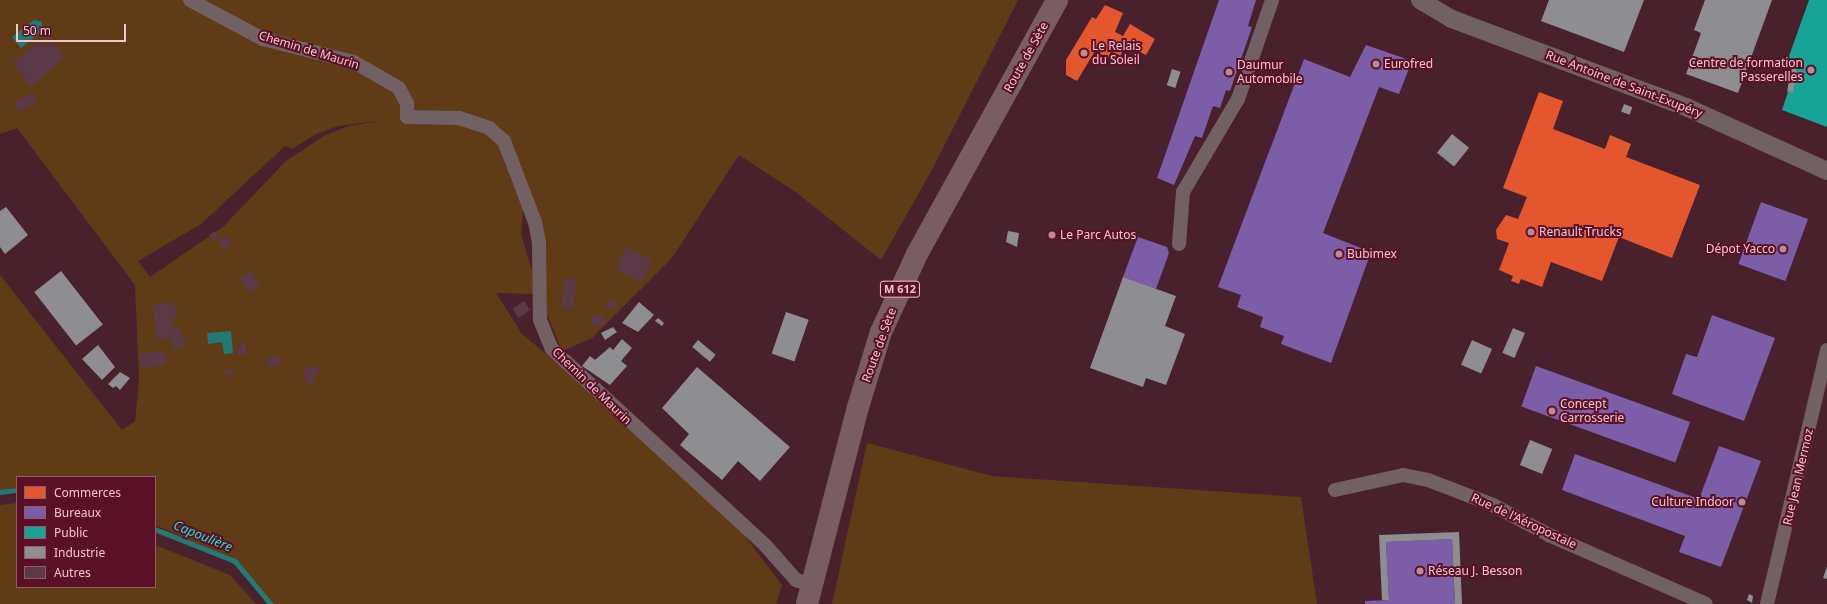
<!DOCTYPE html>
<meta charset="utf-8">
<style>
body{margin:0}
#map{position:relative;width:1827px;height:604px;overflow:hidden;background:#49212d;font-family:"Noto Sans",sans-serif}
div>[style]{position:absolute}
.green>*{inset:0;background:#5f3c16}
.water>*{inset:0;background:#237975}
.shops>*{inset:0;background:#e4572e}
.offices>*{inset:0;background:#7b5ea7;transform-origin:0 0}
.public>*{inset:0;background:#17a398}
.industry>*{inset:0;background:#8d8d92;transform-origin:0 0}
.stream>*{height:4.5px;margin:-2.25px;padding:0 2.25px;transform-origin:2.25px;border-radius:2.25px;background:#237975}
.building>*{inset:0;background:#5a3a47;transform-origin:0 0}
.minor>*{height:14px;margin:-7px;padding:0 7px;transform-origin:7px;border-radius:7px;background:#726164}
.tertiary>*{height:18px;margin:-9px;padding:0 9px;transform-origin:9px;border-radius:9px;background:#726164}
.primary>*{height:22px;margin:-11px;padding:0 11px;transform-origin:11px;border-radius:11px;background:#785d63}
.dots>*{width:11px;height:11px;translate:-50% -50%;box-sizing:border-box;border:2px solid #5a1026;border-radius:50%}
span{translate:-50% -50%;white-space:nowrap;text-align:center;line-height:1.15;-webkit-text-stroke:4px #5a1026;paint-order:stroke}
.shield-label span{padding:1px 3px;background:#5a1026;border:1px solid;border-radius:3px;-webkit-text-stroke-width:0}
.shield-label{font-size:11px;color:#f5c6cd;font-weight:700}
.poi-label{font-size:12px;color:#f5c6cd}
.left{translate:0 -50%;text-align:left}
.right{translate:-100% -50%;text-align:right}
.street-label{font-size:12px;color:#f5c6cd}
.water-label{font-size:13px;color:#1de1d7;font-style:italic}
.legend{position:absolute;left:16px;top:476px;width:140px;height:112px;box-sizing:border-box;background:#5a1026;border:1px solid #985969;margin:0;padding:5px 7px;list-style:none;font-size:12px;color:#f5c6cd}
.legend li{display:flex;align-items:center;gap:8px;height:20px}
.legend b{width:20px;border:1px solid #985969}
.scale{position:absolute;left:16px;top:24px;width:110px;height:18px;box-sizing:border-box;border:2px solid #f5c6cd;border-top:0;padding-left:5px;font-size:12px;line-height:14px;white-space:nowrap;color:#f5c6cd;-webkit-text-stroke:3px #5a1026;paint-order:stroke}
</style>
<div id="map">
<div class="green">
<i style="clip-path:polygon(evenodd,0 0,1018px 0,933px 168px,881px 260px,797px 193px,739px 155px,672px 258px,592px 338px,562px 351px,539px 294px,496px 293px,522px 334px,598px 397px,736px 524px,782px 585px,776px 604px,268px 604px,250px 579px,231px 562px,155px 533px,155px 527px,187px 538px,155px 525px,155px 477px,17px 477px,17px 492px,0 494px,0 275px,122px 430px,135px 421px,139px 380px,135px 285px,17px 128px,0 134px,0 0,385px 120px,349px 126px,324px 136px,286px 161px,223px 227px,150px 277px,138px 261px,201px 224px,285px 146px,292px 149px,316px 134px,338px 126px,385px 120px,0 0,502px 157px,529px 206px,538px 291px,521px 234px,523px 210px,502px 157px)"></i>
<i style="clip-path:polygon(867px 443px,992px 476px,1301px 497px,1317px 604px,832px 604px)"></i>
<i style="clip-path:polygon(17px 503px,17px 587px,155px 587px,155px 545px,230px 575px,256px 604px,0 604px,0 505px)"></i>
</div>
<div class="water">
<i style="clip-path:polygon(34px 20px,42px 22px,42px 31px,21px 48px,12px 37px)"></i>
<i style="clip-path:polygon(231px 331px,233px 353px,224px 354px,222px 342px,208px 344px,207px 333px)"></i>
</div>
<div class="shops">
<i style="clip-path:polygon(1105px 5px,1123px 13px,1115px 32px,1123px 36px,1130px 24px,1155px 39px,1146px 55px,1126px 45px,1120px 56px,1111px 51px,1108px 58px,1095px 51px,1077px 81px,1066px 75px,1066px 60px,1092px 17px,1096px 19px)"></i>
<i style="clip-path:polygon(1539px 92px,1563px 101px,1553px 129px,1605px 149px,1610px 135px,1631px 144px,1626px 157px,1700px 185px,1672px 258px,1619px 237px,1602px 281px,1551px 262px,1542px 287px,1521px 279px,1519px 284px,1511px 281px,1513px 276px,1499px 270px,1509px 243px,1497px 239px,1496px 230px,1506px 215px,1518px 219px,1527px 197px,1503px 188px)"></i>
</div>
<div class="offices">
<i style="clip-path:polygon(1219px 0,1256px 0,1248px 26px,1252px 27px,1230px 91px,1226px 90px,1220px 108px,1213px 106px,1202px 138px,1195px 136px,1174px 185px,1157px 178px)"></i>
<i style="clip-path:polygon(1366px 45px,1412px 61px,1399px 94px,1379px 87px,1323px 233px,1371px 252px,1331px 363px,1281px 344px,1284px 336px,1260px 327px,1263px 317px,1237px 307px,1241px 295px,1218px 287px,1304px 59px,1350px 77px)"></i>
<i style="left:1761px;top:202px;width:50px;height:66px;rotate:20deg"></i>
<i style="clip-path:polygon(1138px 237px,1167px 247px,1169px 253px,1156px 289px,1123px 277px)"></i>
<i style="clip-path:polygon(1712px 315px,1775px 338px,1744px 421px,1672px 394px,1686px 354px,1697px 357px)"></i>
<i style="left:1536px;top:366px;width:164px;height:43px;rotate:20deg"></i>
<i style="clip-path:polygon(1719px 446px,1761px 461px,1721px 567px,1679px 552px,1685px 536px,1562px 490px,1575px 454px,1699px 499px)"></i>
<i style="clip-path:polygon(1452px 539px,1455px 604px,1365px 604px,1365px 601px,1389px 600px,1386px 542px)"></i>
</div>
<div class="public">
<i style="clip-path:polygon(1809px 0,1827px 0,1827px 127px,1782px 110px,1798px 62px,1788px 59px)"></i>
</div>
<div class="industry">
<i style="clip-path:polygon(1549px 0,1644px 0,1624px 52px,1541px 21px)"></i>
<i style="clip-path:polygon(1705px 0,1772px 0,1738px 93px,1686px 74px,1701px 33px,1694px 30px)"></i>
<i style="left:1792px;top:61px;width:6px;height:31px;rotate:9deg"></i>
<i style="left:1172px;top:69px;width:9px;height:17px;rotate:18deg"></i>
<i style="left:1624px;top:104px;width:9px;height:8px;rotate:21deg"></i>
<i style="left:1452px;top:134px;width:22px;height:24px;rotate:39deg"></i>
<i style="clip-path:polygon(6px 207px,28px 235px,5px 254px,0 247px,0 211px)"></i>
<i style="clip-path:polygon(1008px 231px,1019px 233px,1017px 247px,1006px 242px)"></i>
<i style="left:61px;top:271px;width:68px;height:34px;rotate:52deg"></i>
<i style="clip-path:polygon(1123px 277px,1176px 296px,1165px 326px,1185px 334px,1166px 385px,1146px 378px,1143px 387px,1090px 368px)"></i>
<i style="clip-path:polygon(639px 302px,654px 315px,638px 332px,622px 323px)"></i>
<i style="left:786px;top:312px;width:24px;height:44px;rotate:19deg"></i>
<i style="clip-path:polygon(658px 318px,664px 323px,662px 326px,655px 321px)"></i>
<i style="clip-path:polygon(613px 327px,617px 332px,605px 340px,601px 333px)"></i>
<i style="left:1513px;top:328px;width:13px;height:27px;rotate:23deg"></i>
<i style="clip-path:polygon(622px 339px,632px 348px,621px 361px,627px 366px,610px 385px,582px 366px,590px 356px,595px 360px,610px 347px,613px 350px)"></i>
<i style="left:698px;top:340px;width:23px;height:9px;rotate:40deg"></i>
<i style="left:1472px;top:340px;width:22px;height:27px;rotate:24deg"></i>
<i style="clip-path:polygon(98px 345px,115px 367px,102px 380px,82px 359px)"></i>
<i style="clip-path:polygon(697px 367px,790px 447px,760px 481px,738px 461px,722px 480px,680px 445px,689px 434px,662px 408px)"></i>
<i style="clip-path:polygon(120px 372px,130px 378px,120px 390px,116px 386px,113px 388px,108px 384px)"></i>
<i style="left:1530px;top:440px;width:24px;height:27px;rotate:22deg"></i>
<i style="clip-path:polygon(1459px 532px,1462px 604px,1455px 604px,1452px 539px,1386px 542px,1389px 600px,1382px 600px,1379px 535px)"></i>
<i style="clip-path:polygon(1827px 566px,1827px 579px,1823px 578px)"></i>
<i style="clip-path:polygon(1749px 594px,1753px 596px,1752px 603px,1747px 600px)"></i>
</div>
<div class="stream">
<i style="left:0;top:492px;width:17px;rotate:-7deg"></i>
<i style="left:155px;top:529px;width:86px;rotate:21.8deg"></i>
<i style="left:235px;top:561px;width:56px;rotate:50.1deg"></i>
</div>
<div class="building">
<i style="clip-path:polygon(40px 41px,45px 46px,52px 41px,65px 57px,31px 87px,12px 63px)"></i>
<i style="left:32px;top:93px;width:10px;height:20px;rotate:61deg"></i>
<i style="clip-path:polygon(215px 231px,218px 238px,214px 241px,209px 235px)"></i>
<i style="left:225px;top:235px;width:11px;height:9px;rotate:52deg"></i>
<i style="left:627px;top:247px;width:29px;height:25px;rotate:27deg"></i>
<i style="left:250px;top:271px;width:17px;height:13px;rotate:54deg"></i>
<i style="left:564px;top:278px;width:12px;height:29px;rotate:5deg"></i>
<i style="left:616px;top:299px;width:8px;height:11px;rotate:76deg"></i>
<i style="left:524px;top:301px;width:11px;height:14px;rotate:56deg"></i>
<i style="clip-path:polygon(175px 302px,177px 318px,171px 318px,173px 329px,180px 328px,185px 347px,172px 349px,170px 338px,157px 340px,152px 305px)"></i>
<i style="left:604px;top:315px;width:10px;height:13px;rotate:84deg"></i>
<i style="clip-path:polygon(246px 342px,247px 354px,237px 355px,240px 343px)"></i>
<i style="left:164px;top:351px;width:14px;height:25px;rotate:82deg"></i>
<i style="clip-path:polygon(267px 357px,280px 357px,281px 365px,268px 366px)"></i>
<i style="clip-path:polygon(316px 365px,320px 374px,313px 377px,315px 383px,309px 386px,303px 371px)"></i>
<i style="left:225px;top:369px;width:8px;height:6px"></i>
</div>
<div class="minor">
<i style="left:190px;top:0;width:83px;rotate:28.1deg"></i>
<i style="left:263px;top:39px;width:94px;rotate:14.2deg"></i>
<i style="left:354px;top:62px;width:52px;rotate:30deg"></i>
<i style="left:399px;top:88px;width:18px;rotate:63deg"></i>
<i style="left:407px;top:104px;width:13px;rotate:90deg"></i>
<i style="left:407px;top:117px;width:52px;rotate:1.1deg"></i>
<i style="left:459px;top:118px;width:32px;rotate:18deg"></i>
<i style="left:489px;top:128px;width:20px;rotate:41deg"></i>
<i style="left:504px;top:141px;width:87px;rotate:69.1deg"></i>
<i style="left:535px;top:222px;width:21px;rotate:79deg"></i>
<i style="left:539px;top:243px;width:77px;rotate:89.3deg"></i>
<i style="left:540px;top:320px;width:31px;rotate:68deg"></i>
<i style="left:552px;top:349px;width:289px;rotate:42.6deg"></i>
<i style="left:765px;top:545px;width:47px;rotate:48.5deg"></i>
<i style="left:796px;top:580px;width:16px;rotate:18deg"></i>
<i style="left:1179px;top:244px;width:52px;rotate:-85.6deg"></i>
<i style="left:1183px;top:192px;width:108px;rotate:-59.4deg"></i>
<i style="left:1238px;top:99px;width:105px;rotate:-71deg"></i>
<i style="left:1335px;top:490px;width:70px;rotate:-12.4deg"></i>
<i style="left:1403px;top:475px;width:25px;rotate:11deg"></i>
<i style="left:1428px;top:480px;width:70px;rotate:21deg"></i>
<i style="left:1493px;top:505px;width:64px;rotate:28.2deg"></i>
<i style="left:1549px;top:535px;width:171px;rotate:23.7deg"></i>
<i style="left:1767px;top:604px;width:261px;rotate:-76.7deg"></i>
</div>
<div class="tertiary">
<i style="left:1420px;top:0;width:37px;rotate:31deg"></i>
<i style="left:1452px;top:19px;width:250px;rotate:20.6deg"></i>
<i style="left:1686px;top:107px;width:155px;rotate:24.4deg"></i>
</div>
<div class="primary">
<i style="left:807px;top:604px;width:203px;rotate:-75.5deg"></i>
<i style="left:858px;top:407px;width:78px;rotate:-73deg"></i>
<i style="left:881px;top:332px;width:86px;rotate:-65.2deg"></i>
<i style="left:917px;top:254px;width:290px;rotate:-61.1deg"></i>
</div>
<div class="dots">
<i style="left:1084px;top:53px;background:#b98c95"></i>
<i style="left:1376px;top:64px;background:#b98c95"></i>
<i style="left:1811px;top:70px;background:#b98c95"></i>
<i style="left:1229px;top:72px;background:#b98c95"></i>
<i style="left:1531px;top:232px;background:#b98c95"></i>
<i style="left:1052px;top:235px;background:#b98c95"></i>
<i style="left:1783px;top:249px;background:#b98c95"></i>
<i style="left:1339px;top:254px;background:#b98c95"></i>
<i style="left:1552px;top:411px;background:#b98c95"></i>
<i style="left:1742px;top:502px;background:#b98c95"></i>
<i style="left:1420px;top:571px;background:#b98c95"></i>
</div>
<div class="shield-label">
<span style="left:900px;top:289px">M 612</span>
</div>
<div class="poi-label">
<span class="left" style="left:1092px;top:53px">Le Relais<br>du Soleil</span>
<span class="right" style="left:1803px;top:70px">Centre de formation<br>Passerelles</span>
<span class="left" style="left:1384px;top:64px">Eurofred</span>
<span class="left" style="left:1237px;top:72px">Daumur<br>Automobile</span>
<span class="left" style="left:1539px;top:232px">Renault Trucks</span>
<span class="left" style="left:1060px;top:235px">Le Parc Autos</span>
<span class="right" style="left:1775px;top:249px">Dépot Yacco</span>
<span class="left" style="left:1347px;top:254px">Bubimex</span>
<span class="left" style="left:1560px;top:411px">Concept<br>Carrosserie</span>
<span class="right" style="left:1734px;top:502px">Culture Indoor</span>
<span class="left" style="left:1428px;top:571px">Réseau J. Besson</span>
</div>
<div class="street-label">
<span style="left:309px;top:50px;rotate:17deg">Chemin de Maurin</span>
<span style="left:1026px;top:57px;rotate:-61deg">Route de Sète</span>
<span style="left:1624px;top:84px;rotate:21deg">Rue Antoine de Saint-Exupéry</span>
<span style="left:879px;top:345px;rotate:-70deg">Route de Sète</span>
<span style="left:592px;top:386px;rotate:44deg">Chemin de Maurin</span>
<span style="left:1798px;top:477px;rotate:-77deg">Rue Jean Mermoz</span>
<span style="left:1524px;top:521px;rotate:25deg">Rue de l'Aéropostale</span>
</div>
<div class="water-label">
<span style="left:203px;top:536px;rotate:22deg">Capoulière</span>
</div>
<ul class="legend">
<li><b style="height:11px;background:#e4572e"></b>Commerces</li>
<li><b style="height:11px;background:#7b5ea7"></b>Bureaux</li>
<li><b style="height:11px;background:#17a398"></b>Public</li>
<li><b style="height:11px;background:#8d8d92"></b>Industrie</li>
<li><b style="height:11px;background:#5a3a47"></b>Autres</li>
</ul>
<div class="scale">50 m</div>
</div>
